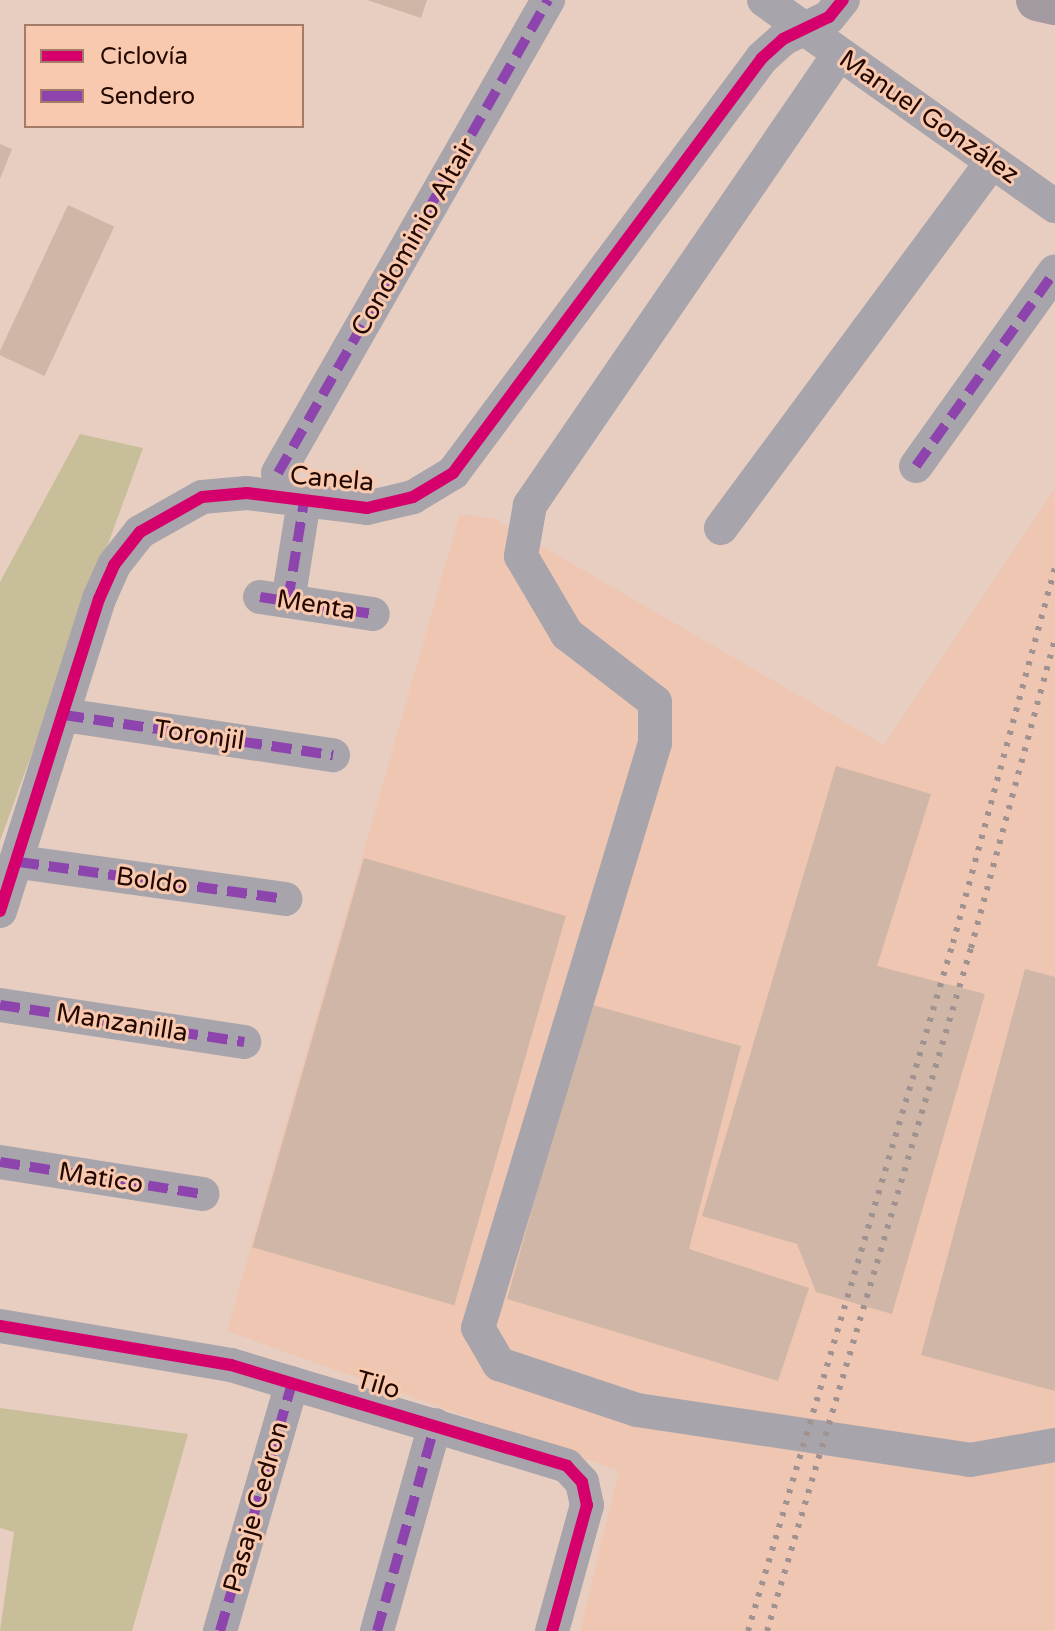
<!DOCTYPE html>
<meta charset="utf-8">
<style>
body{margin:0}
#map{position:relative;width:1055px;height:1631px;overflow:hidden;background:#e7cec0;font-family:"Varela Round",sans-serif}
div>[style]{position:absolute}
.built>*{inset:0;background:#eec6b1}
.green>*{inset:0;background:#c8be99}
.building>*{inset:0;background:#cfb6a7;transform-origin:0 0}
.minor>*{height:34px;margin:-17px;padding:0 17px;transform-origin:17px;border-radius:17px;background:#a8a4ab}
.major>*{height:42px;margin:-21px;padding:0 21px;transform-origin:21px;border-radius:21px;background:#a49ba2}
.rail>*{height:6px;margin-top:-3px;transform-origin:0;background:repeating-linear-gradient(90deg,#a09291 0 4px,transparent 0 12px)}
.quiet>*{height:10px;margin-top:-5px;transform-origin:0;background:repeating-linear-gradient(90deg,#8e44ad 0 20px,transparent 0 30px)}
.cycleway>*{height:12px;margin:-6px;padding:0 6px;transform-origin:6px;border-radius:6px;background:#d6006c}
span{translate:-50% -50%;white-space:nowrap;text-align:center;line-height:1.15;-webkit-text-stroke:6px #f8c9af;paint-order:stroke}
.street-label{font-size:26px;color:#230800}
.legend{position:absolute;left:24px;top:24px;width:280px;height:104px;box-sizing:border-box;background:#f8c9af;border:2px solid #a37c69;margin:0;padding:10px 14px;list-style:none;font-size:24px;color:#230800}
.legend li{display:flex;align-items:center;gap:16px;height:40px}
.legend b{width:40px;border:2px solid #a37c69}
</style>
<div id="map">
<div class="built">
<i style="clip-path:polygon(1055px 488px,1055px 1631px,580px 1631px,619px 1471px,227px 1331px,460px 514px,495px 519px,884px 745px)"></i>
</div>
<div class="green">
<i style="clip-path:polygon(80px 434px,143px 448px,0 841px,0 582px)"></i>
<i style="clip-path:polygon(0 1408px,188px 1434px,132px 1631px,0 1631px,14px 1532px,0 1528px)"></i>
</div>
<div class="building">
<i style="clip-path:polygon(367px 0,427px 0,421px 18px)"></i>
<i style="clip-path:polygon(0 144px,12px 149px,0 179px)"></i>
<i style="left:68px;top:205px;width:51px;height:165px;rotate:25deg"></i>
<i style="clip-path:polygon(836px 766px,931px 794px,877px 966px,985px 994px,892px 1314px,816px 1292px,797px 1244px,702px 1216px)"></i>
<i style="left:364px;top:858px;width:210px;height:405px;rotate:16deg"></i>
<i style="clip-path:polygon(1025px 969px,1055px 977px,1055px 1391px,921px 1355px)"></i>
<i style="clip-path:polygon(589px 1004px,741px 1046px,689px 1249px,809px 1288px,778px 1381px,507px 1299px)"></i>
</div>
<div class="minor">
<i style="left:764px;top:0;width:357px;rotate:35.3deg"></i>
<i style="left:839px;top:54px;width:547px;rotate:124.42deg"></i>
<i style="left:530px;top:505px;width:52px;rotate:100deg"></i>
<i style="left:521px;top:556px;width:91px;rotate:59.5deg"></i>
<i style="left:567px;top:634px;width:111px;rotate:37.7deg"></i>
<i style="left:655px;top:702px;width:41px;rotate:90deg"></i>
<i style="left:655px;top:743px;width:611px;rotate:106.83deg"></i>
<i style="left:478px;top:1328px;width:42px;rotate:59.7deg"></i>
<i style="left:499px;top:1364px;width:145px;rotate:18.4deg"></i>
<i style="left:637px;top:1410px;width:337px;rotate:8.5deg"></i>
<i style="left:970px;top:1460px;width:86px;rotate:-10deg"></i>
<i style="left:916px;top:466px;width:239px;rotate:-54.5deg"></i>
<i style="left:278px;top:473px;width:545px;rotate:-60.28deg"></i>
<i style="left:721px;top:528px;width:455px;rotate:-53.5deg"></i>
<i style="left:260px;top:597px;width:114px;rotate:8.6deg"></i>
<i style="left:288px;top:601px;width:101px;rotate:-80.9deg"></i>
<i style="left:64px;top:715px;width:272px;rotate:8.5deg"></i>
<i style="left:19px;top:862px;width:269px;rotate:7.9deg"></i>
<i style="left:0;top:911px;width:327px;rotate:-72.4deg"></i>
<i style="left:99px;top:599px;width:37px;rotate:-66deg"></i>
<i style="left:114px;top:565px;width:42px;rotate:-51.8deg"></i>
<i style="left:140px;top:532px;width:71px;rotate:-29.4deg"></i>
<i style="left:202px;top:497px;width:45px;rotate:-5.1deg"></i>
<i style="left:247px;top:493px;width:121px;rotate:7.1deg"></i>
<i style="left:367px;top:508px;width:47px;rotate:-13.4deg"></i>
<i style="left:413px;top:497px;width:47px;rotate:-31deg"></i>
<i style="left:453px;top:473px;width:517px;rotate:-53.33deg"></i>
<i style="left:762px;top:58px;width:28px;rotate:-42deg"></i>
<i style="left:783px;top:39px;width:51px;rotate:-25.6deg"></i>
<i style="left:829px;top:17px;width:22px;rotate:-51deg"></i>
<i style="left:0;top:1005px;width:247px;rotate:8.6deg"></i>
<i style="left:0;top:1162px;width:205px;rotate:9deg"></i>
<i style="left:0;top:1326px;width:234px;rotate:9.6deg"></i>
<i style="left:231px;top:1365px;width:351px;rotate:16.7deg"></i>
<i style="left:567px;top:1466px;width:22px;rotate:47deg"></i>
<i style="left:582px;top:1482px;width:24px;rotate:78deg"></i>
<i style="left:587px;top:1505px;width:131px;rotate:105.5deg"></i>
<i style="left:220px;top:1631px;width:258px;rotate:-73.8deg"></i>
<i style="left:377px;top:1631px;width:214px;rotate:-74.3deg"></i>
</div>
<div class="major">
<i style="left:1037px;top:0;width:18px;rotate:13deg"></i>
</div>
<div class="rail">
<i style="left:748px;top:1631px;width:718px;rotate:-73.41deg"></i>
<i style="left:953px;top:943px;width:389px;rotate:-74.8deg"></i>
<i style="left:767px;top:1631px;width:713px;rotate:-73.37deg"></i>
<i style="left:971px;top:948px;width:320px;rotate:-74.8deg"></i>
</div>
<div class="quiet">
<i style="left:916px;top:466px;width:239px;rotate:-54.5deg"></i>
<i style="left:278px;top:473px;width:545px;rotate:-60.28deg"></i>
<i style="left:260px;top:597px;width:114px;rotate:8.6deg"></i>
<i style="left:288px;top:601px;width:101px;rotate:-80.9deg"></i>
<i style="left:64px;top:715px;width:272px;rotate:8.5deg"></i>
<i style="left:19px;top:862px;width:269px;rotate:7.9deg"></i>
<i style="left:0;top:1005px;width:247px;rotate:8.6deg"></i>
<i style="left:0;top:1162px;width:205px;rotate:9deg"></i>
<i style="left:220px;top:1631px;width:258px;rotate:-73.8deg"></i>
<i style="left:377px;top:1631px;width:214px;rotate:-74.3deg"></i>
</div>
<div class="cycleway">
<i style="left:0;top:911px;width:327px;rotate:-72.4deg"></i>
<i style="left:99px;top:599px;width:37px;rotate:-66deg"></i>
<i style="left:114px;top:565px;width:42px;rotate:-51.8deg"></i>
<i style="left:140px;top:532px;width:71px;rotate:-29.4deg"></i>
<i style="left:202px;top:497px;width:45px;rotate:-5.1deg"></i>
<i style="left:247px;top:493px;width:121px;rotate:7.1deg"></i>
<i style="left:367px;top:508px;width:47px;rotate:-13.4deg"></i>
<i style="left:413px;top:497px;width:47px;rotate:-31deg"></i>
<i style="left:453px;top:473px;width:517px;rotate:-53.33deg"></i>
<i style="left:762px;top:58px;width:28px;rotate:-42deg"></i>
<i style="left:783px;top:39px;width:51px;rotate:-25.6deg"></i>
<i style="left:829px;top:17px;width:22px;rotate:-51deg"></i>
<i style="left:0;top:1326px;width:234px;rotate:9.6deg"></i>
<i style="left:231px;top:1365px;width:351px;rotate:16.7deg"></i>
<i style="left:567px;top:1466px;width:22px;rotate:47deg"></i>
<i style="left:582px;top:1482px;width:24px;rotate:78deg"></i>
<i style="left:587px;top:1505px;width:131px;rotate:105.5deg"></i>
</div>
<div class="street-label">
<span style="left:929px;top:117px;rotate:35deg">Manuel González</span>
<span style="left:414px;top:237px;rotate:-60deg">Condominio Altair</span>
<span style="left:332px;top:479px;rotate:5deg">Canela</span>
<span style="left:316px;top:605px;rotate:9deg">Menta</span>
<span style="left:199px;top:735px;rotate:8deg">Toronjil</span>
<span style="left:152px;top:881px;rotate:8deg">Boldo</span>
<span style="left:122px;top:1023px;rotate:9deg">Manzanilla</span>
<span style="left:101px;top:1178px;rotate:9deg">Matico</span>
<span style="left:378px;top:1385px;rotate:16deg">Tilo</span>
<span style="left:256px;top:1507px;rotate:-74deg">Pasaje Cedron</span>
</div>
<ul class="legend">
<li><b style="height:10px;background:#d6006c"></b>Ciclovía</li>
<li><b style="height:10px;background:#8e44ad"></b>Sendero</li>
</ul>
</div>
